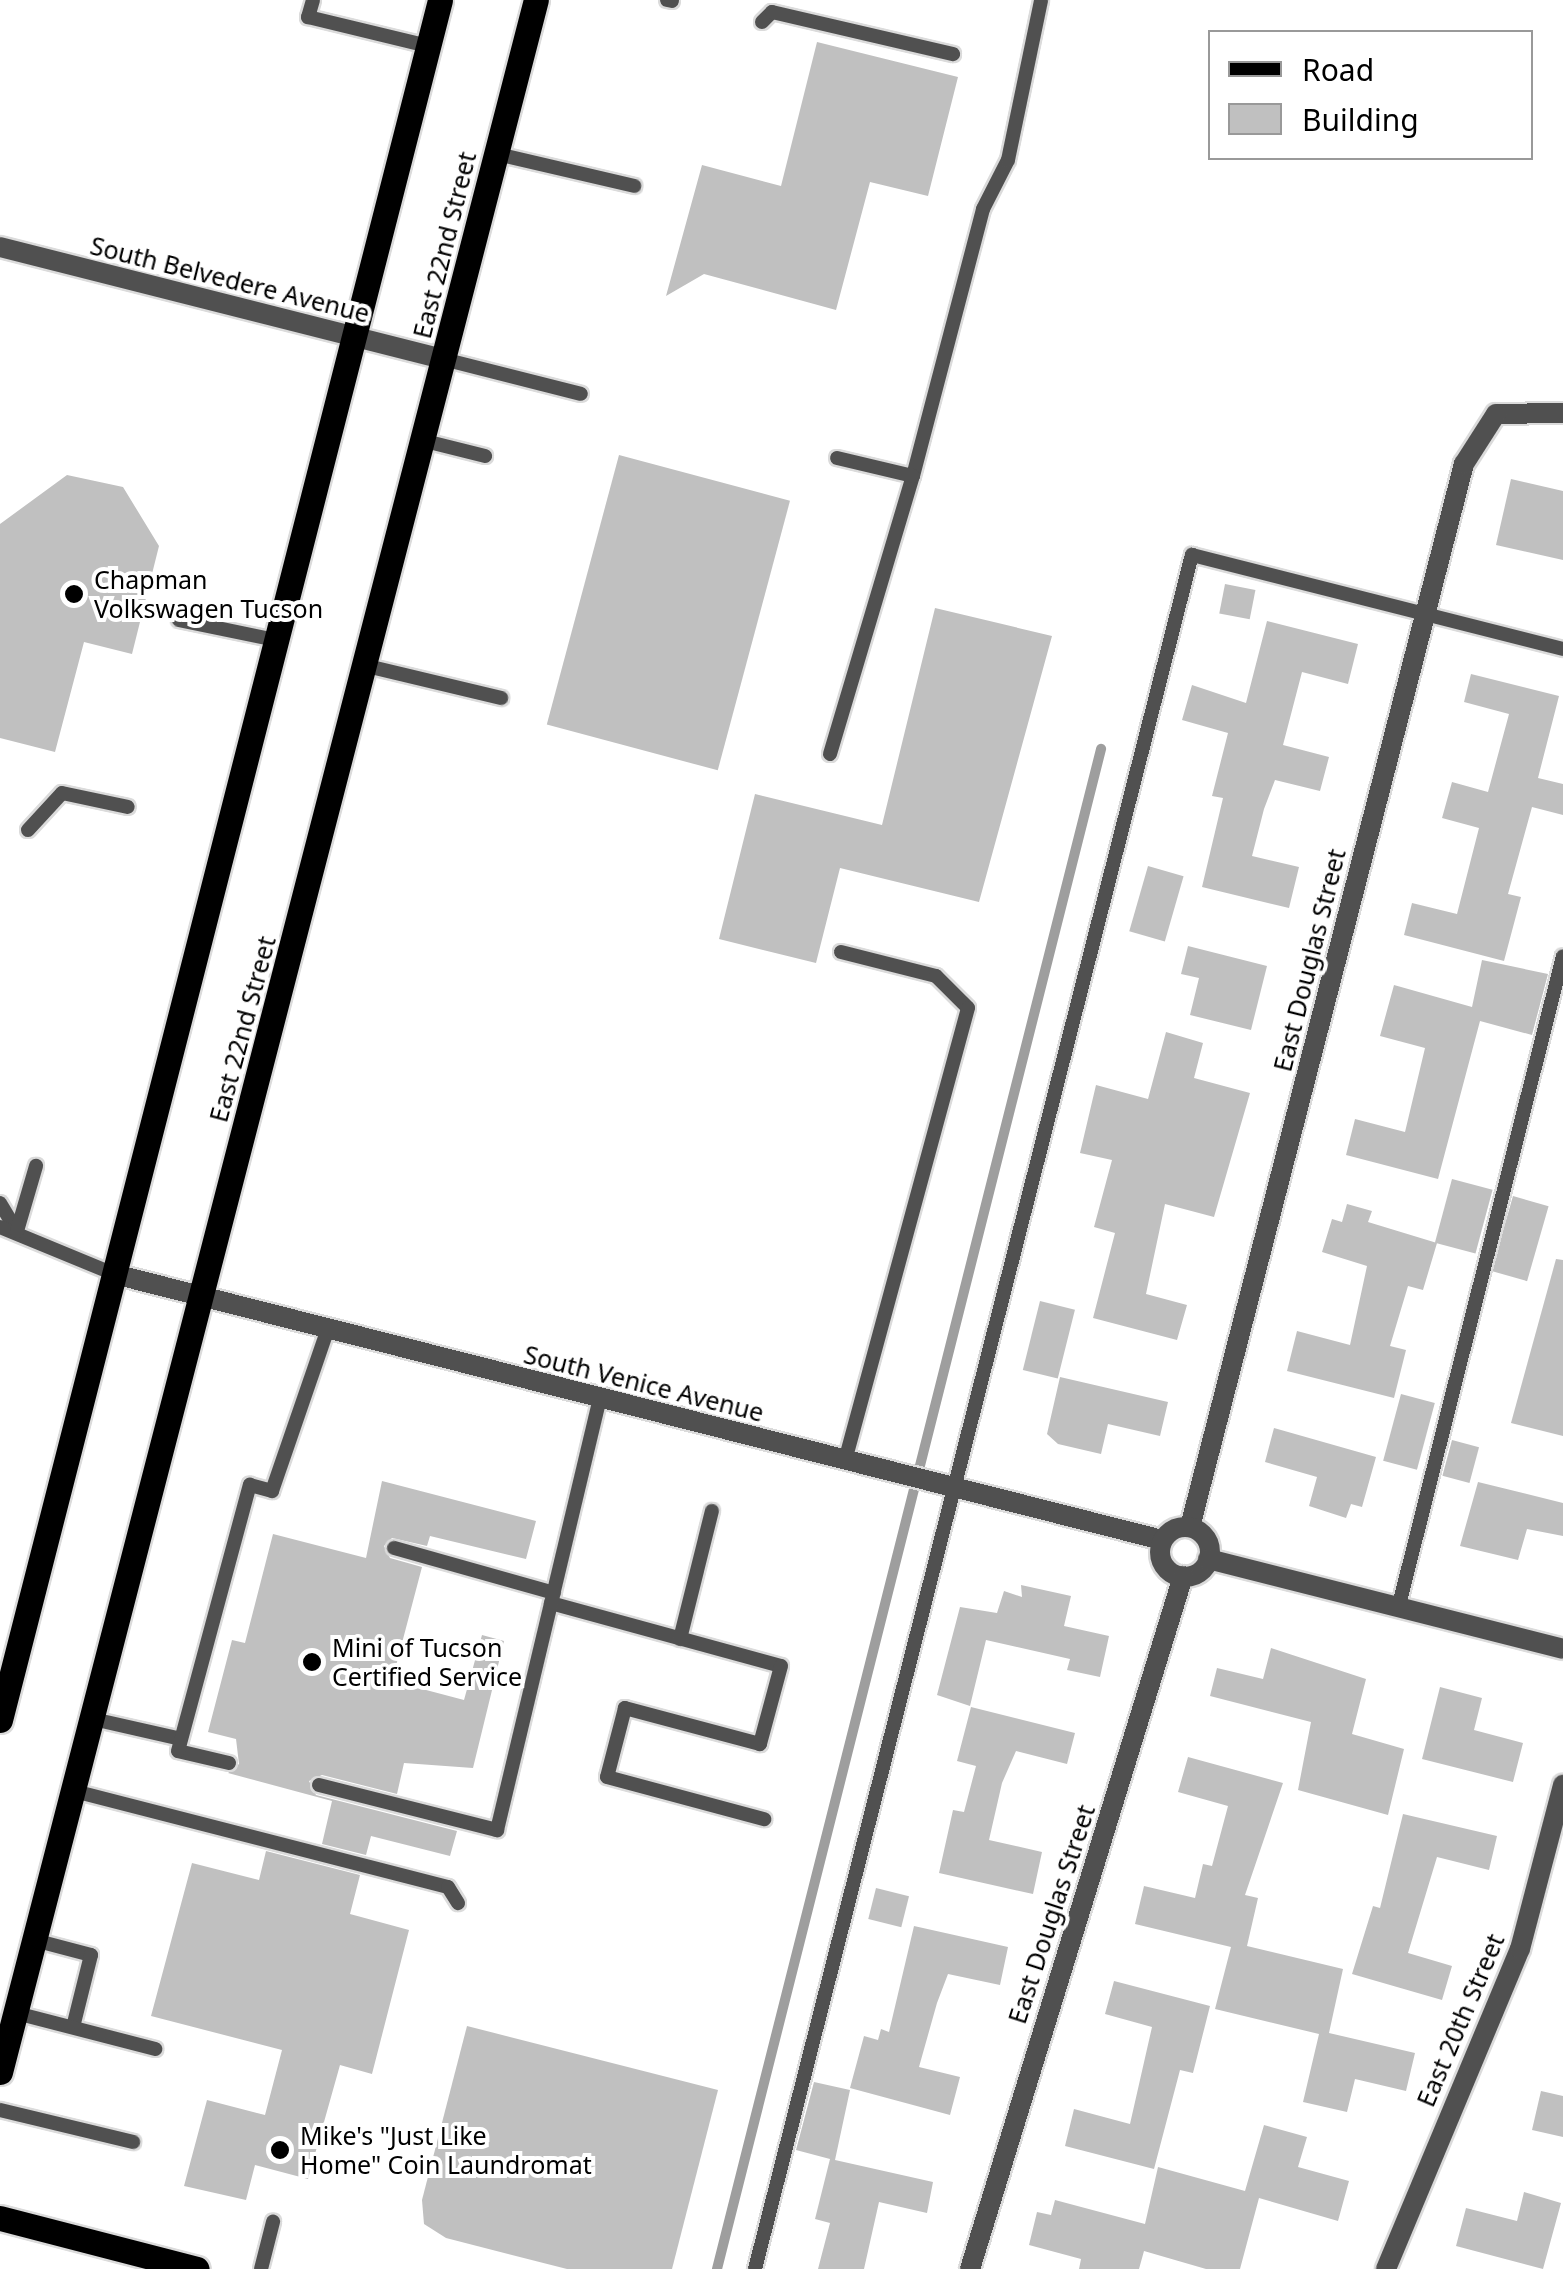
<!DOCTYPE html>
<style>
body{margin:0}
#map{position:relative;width:1563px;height:2269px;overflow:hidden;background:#fff;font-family:"Noto Sans",sans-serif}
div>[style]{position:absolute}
.stream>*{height:10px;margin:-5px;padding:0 5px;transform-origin:5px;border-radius:5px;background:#9e9e9e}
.building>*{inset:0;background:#c0c0c0;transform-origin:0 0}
.roads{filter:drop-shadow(2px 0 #dbdbdb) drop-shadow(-2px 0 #dbdbdb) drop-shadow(0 2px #dbdbdb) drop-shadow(0 -2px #dbdbdb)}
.service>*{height:14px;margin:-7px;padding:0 7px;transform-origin:7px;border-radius:7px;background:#505050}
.minor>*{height:20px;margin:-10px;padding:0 10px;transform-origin:10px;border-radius:10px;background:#505050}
.minor>.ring{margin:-10px;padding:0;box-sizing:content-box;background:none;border:20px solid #505050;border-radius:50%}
.primary>*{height:25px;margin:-12.5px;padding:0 12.5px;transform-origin:12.5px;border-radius:12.5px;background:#000}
.dots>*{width:28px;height:28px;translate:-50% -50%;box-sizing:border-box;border:5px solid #fff;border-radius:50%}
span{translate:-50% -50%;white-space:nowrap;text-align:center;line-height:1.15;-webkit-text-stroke:8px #fff;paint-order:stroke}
.street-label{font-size:25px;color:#000}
.poi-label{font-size:25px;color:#000}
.left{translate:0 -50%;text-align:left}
.legend{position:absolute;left:1208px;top:30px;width:325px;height:130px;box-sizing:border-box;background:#fff;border:2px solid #999;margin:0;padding:12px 18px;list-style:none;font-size:30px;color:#000}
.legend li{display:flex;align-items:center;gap:20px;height:50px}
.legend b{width:50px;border:2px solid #999}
</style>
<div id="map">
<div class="stream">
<i style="left:717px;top:2269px;width:1568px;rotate:-75.82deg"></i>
</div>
<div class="building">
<i style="clip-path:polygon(817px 42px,958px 77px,928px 196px,870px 182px,836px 310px,704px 274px,666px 296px,702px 165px,781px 186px)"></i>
<i style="left:619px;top:455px;width:177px;height:279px;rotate:15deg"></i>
<i style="clip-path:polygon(67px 475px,123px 487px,159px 546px,132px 654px,84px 642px,55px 752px,0 738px,0 524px)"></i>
<i style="clip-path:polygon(1511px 479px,1563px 491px,1563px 560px,1496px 545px)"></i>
<i style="left:1225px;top:584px;width:31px;height:30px;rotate:11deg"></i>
<i style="clip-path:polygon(935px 608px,1052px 636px,979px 902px,840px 868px,816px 963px,719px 939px,755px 794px,882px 825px)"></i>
<i style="clip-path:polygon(1267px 621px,1358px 644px,1348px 684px,1302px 672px,1283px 745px,1329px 757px,1320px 791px,1275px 780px,1264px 809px,1252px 856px,1299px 867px,1289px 908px,1202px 887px,1223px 798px,1212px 796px,1228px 733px,1182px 720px,1192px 685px,1246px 703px)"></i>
<i style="clip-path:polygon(1471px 674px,1559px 696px,1538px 778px,1563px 784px,1563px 815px,1532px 807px,1508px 894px,1521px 897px,1504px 961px,1404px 935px,1412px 903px,1457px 914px,1479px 828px,1442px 818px,1452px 782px,1488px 792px,1509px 714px,1464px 702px)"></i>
<i style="left:1148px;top:866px;width:37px;height:68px;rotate:16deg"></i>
<i style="clip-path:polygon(1188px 946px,1267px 966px,1251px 1030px,1190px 1015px,1199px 978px,1181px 974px)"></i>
<i style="clip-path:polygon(1482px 960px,1548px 974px,1532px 1035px,1480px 1021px,1438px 1179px,1346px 1155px,1355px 1119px,1405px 1132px,1425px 1048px,1380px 1036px,1394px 985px,1472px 1007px)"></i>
<i style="clip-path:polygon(1166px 1032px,1203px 1043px,1194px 1078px,1250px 1093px,1214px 1217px,1165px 1204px,1146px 1294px,1187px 1305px,1177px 1340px,1093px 1318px,1115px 1233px,1094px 1227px,1112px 1160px,1080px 1153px,1096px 1085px,1148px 1099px)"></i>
<i style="left:1452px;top:1179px;width:42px;height:66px;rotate:15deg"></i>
<i style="left:1513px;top:1196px;width:37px;height:78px;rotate:16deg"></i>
<i style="clip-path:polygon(1347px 1204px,1372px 1211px,1368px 1222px,1437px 1243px,1423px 1290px,1408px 1286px,1390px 1346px,1406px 1350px,1394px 1398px,1287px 1371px,1297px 1331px,1350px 1345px,1367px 1266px,1322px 1252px,1332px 1219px,1342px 1222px)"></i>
<i style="clip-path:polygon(1556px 1259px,1563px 1260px,1563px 1436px,1511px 1423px)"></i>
<i style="left:1040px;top:1301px;width:36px;height:71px;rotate:14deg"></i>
<i style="clip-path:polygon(1060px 1377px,1168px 1402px,1160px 1436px,1108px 1424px,1101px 1454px,1058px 1444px,1047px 1434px)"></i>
<i style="left:1401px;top:1394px;width:35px;height:69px;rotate:15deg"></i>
<i style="clip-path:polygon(1274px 1428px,1376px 1457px,1362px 1507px,1351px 1504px,1346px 1518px,1309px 1506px,1317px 1477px,1265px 1462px)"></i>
<i style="left:1452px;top:1440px;width:28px;height:37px;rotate:15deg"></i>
<i style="clip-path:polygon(382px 1481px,536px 1521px,526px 1559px,430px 1536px,427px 1546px,392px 1538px,384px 1546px,390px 1558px,422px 1567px,392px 1681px,464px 1700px,482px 1635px,504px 1641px,473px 1768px,404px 1763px,397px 1794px,322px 1775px,309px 1781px,316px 1795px,457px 1831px,450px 1856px,371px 1836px,366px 1855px,322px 1844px,332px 1801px,228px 1773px,239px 1764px,236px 1739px,208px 1732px,232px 1640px,245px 1643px,273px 1534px,366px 1558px)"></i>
<i style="clip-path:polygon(1478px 1482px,1563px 1503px,1563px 1536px,1527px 1529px,1518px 1560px,1460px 1546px)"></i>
<i style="clip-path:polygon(1021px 1585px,1071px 1596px,1064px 1626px,1109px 1636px,1100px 1677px,1067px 1670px,1070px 1659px,986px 1640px,970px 1706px,937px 1695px,960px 1607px,997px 1613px,1004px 1591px,1022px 1597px)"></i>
<i style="clip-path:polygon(1271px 1648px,1366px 1679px,1352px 1734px,1404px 1749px,1388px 1815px,1298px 1790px,1311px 1722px,1210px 1696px,1217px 1668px,1263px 1679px)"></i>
<i style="clip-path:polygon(1440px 1687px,1482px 1698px,1474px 1730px,1523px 1743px,1513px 1782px,1422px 1759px)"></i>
<i style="clip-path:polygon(971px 1707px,1075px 1733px,1067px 1764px,1016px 1751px,1002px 1783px,989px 1840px,1042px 1852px,1033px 1894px,939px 1873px,953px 1810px,964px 1812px,976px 1766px,957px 1761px)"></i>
<i style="clip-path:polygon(1188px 1757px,1283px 1783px,1245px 1895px,1258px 1898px,1247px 1946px,1343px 1969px,1329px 2033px,1415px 2053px,1406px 2091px,1355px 2079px,1347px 2112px,1303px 2102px,1319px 2034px,1215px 2009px,1231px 1947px,1135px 1924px,1144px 1886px,1195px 1898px,1203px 1864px,1212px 1866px,1228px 1806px,1178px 1792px)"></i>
<i style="clip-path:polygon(1403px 1814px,1497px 1836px,1489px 1870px,1437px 1857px,1408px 1953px,1452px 1966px,1442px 2000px,1352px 1974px,1373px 1906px,1380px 1908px)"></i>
<i style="clip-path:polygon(266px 1851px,360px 1875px,350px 1914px,409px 1930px,372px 2074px,340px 2065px,308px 2179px,255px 2165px,246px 2200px,184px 2186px,207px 2100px,265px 2115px,282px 2050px,151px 2016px,192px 1863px,259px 1880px)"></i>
<i style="left:876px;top:1888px;width:34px;height:32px;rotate:14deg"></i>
<i style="clip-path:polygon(914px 1926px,1008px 1947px,1000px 1985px,948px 1974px,937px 2003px,919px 2067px,960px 2077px,950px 2115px,850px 2088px,864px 2036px,878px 2040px,881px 2029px,889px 2032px)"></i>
<i style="clip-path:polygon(1114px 1981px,1210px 2006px,1193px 2073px,1180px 2070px,1154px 2169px,1065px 2146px,1074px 2109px,1130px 2124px,1152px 2027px,1105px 2014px)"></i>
<i style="clip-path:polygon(467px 2026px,718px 2090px,672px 2269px,567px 2269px,446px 2238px,424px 2224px,422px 2200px)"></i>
<i style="clip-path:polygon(814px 2082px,850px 2090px,835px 2160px,933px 2182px,927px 2213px,879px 2202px,864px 2269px,818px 2269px,830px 2223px,815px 2219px,830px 2159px,796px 2150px)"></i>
<i style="clip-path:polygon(1541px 2091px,1563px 2096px,1563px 2137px,1532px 2130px)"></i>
<i style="clip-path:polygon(1264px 2125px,1307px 2137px,1298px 2167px,1349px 2181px,1338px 2221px,1259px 2198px,1240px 2269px,1206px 2269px,1144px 2251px,1139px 2269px,1079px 2269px,1081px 2259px,1029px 2245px,1037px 2212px,1051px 2215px,1055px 2200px,1145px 2224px,1158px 2167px,1245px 2191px)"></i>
<i style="clip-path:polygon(1524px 2192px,1561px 2203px,1543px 2269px,1456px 2246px,1466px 2208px,1517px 2221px)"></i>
</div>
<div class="roads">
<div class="service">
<i style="left:313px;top:0;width:18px;rotate:106deg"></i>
<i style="left:308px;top:17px;width:123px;rotate:13.6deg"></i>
<i style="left:667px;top:0;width:5px;rotate:11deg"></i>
<i style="left:762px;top:22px;width:14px;rotate:-45deg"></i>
<i style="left:772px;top:12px;width:186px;rotate:13.1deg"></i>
<i style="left:497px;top:154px;width:141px;rotate:13.1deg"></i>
<i style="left:447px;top:360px;width:138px;rotate:14.2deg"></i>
<i style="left:425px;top:441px;width:62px;rotate:14deg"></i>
<i style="left:913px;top:476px;width:276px;rotate:-75.3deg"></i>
<i style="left:983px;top:209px;width:55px;rotate:-63deg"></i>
<i style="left:1008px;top:160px;width:163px;rotate:-78.3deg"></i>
<i style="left:179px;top:620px;width:99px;rotate:11.7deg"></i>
<i style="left:367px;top:666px;width:138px;rotate:13.4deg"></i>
<i style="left:830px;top:754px;width:290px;rotate:-73.4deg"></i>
<i style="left:913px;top:476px;width:78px;rotate:-166.7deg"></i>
<i style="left:28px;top:830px;width:50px;rotate:-47.4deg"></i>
<i style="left:62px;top:793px;width:67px;rotate:12deg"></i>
<i style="left:841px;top:952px;width:98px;rotate:14.2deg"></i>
<i style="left:936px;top:976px;width:45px;rotate:45deg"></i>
<i style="left:968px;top:1008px;width:469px;rotate:105.2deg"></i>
<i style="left:0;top:1203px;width:33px;rotate:59deg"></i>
<i style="left:0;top:1227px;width:123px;rotate:22.4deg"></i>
<i style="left:17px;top:1231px;width:68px;rotate:-73.7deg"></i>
<i style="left:394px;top:1548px;width:166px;rotate:15.7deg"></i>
<i style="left:551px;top:1603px;width:238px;rotate:15.3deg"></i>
<i style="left:781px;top:1666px;width:81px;rotate:105.1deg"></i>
<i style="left:760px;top:1744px;width:140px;rotate:-165.1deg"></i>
<i style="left:625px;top:1708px;width:71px;rotate:104.6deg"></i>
<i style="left:607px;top:1777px;width:163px;rotate:15deg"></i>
<i style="left:1399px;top:1605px;width:669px;rotate:-75.82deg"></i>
<i style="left:680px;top:1639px;width:132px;rotate:-76deg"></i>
<i style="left:93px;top:1719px;width:90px;rotate:12.8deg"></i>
<i style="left:229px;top:1763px;width:52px;rotate:-166.8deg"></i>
<i style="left:178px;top:1751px;width:276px;rotate:-74.9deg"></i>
<i style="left:250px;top:1485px;width:23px;rotate:15deg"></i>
<i style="left:272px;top:1491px;width:172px;rotate:-71deg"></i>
<i style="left:319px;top:1785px;width:184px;rotate:14.2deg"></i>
<i style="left:497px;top:1830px;width:444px;rotate:-76.6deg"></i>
<i style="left:74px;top:1791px;width:386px;rotate:14.4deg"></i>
<i style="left:448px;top:1887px;width:19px;rotate:58deg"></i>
<i style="left:34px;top:1940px;width:59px;rotate:14.7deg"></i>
<i style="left:91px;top:1955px;width:74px;rotate:104deg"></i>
<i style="left:16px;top:2013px;width:144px;rotate:14.5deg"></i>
<i style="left:0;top:2110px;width:137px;rotate:13.5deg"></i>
<i style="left:261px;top:2269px;width:49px;rotate:-75.7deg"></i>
<i style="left:755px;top:2269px;width:1769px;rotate:-75.7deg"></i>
<i style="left:1192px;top:555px;width:383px;rotate:14.2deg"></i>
</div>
<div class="minor">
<i style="left:0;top:247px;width:461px;rotate:14.2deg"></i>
<i style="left:1496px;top:414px;width:67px;rotate:-0.9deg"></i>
<i style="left:114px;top:1274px;width:1081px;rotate:14.24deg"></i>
<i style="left:1190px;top:1527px;width:1098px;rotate:-75.55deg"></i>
<i style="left:1464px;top:464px;width:59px;rotate:-57.4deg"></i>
<i class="ring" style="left:1160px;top:1527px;width:30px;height:30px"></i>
<i style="left:1208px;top:1559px;width:366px;rotate:14.2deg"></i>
<i style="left:970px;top:2269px;width:725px;rotate:-72.91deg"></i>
<i style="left:1386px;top:2269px;width:347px;rotate:-67.3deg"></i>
<i style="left:1520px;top:1949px;width:170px;rotate:-75.3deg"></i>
</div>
<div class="primary">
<i style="left:0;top:1720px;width:1775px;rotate:-75.65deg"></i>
<i style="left:0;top:2072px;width:2140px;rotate:-75.5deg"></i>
<i style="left:0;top:2218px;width:203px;rotate:14.5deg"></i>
</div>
</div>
<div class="dots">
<i style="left:74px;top:594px;background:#000"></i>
<i style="left:312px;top:1662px;background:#000"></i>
<i style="left:280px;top:2150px;background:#000"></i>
</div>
<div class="street-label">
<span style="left:444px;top:245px;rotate:-76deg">East 22nd Street</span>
<span style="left:230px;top:279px;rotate:14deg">South Belvedere Avenue</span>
<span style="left:1309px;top:960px;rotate:-76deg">East Douglas Street</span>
<span style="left:242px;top:1029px;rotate:-75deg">East 22nd Street</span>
<span style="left:644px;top:1383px;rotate:14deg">South Venice Avenue</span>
<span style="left:1051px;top:1914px;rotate:-72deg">East Douglas Street</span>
<span style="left:1460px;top:2020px;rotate:-67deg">East 20th Street</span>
</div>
<div class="poi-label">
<span class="left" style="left:94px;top:594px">Chapman<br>Volkswagen Tucson</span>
<span class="left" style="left:332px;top:1662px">Mini of Tucson<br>Certified Service</span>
<span class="left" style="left:300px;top:2150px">Mike's "Just Like<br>Home" Coin Laundromat</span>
</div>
<ul class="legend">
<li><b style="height:12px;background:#000"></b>Road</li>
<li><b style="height:28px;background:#c0c0c0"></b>Building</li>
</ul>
</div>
